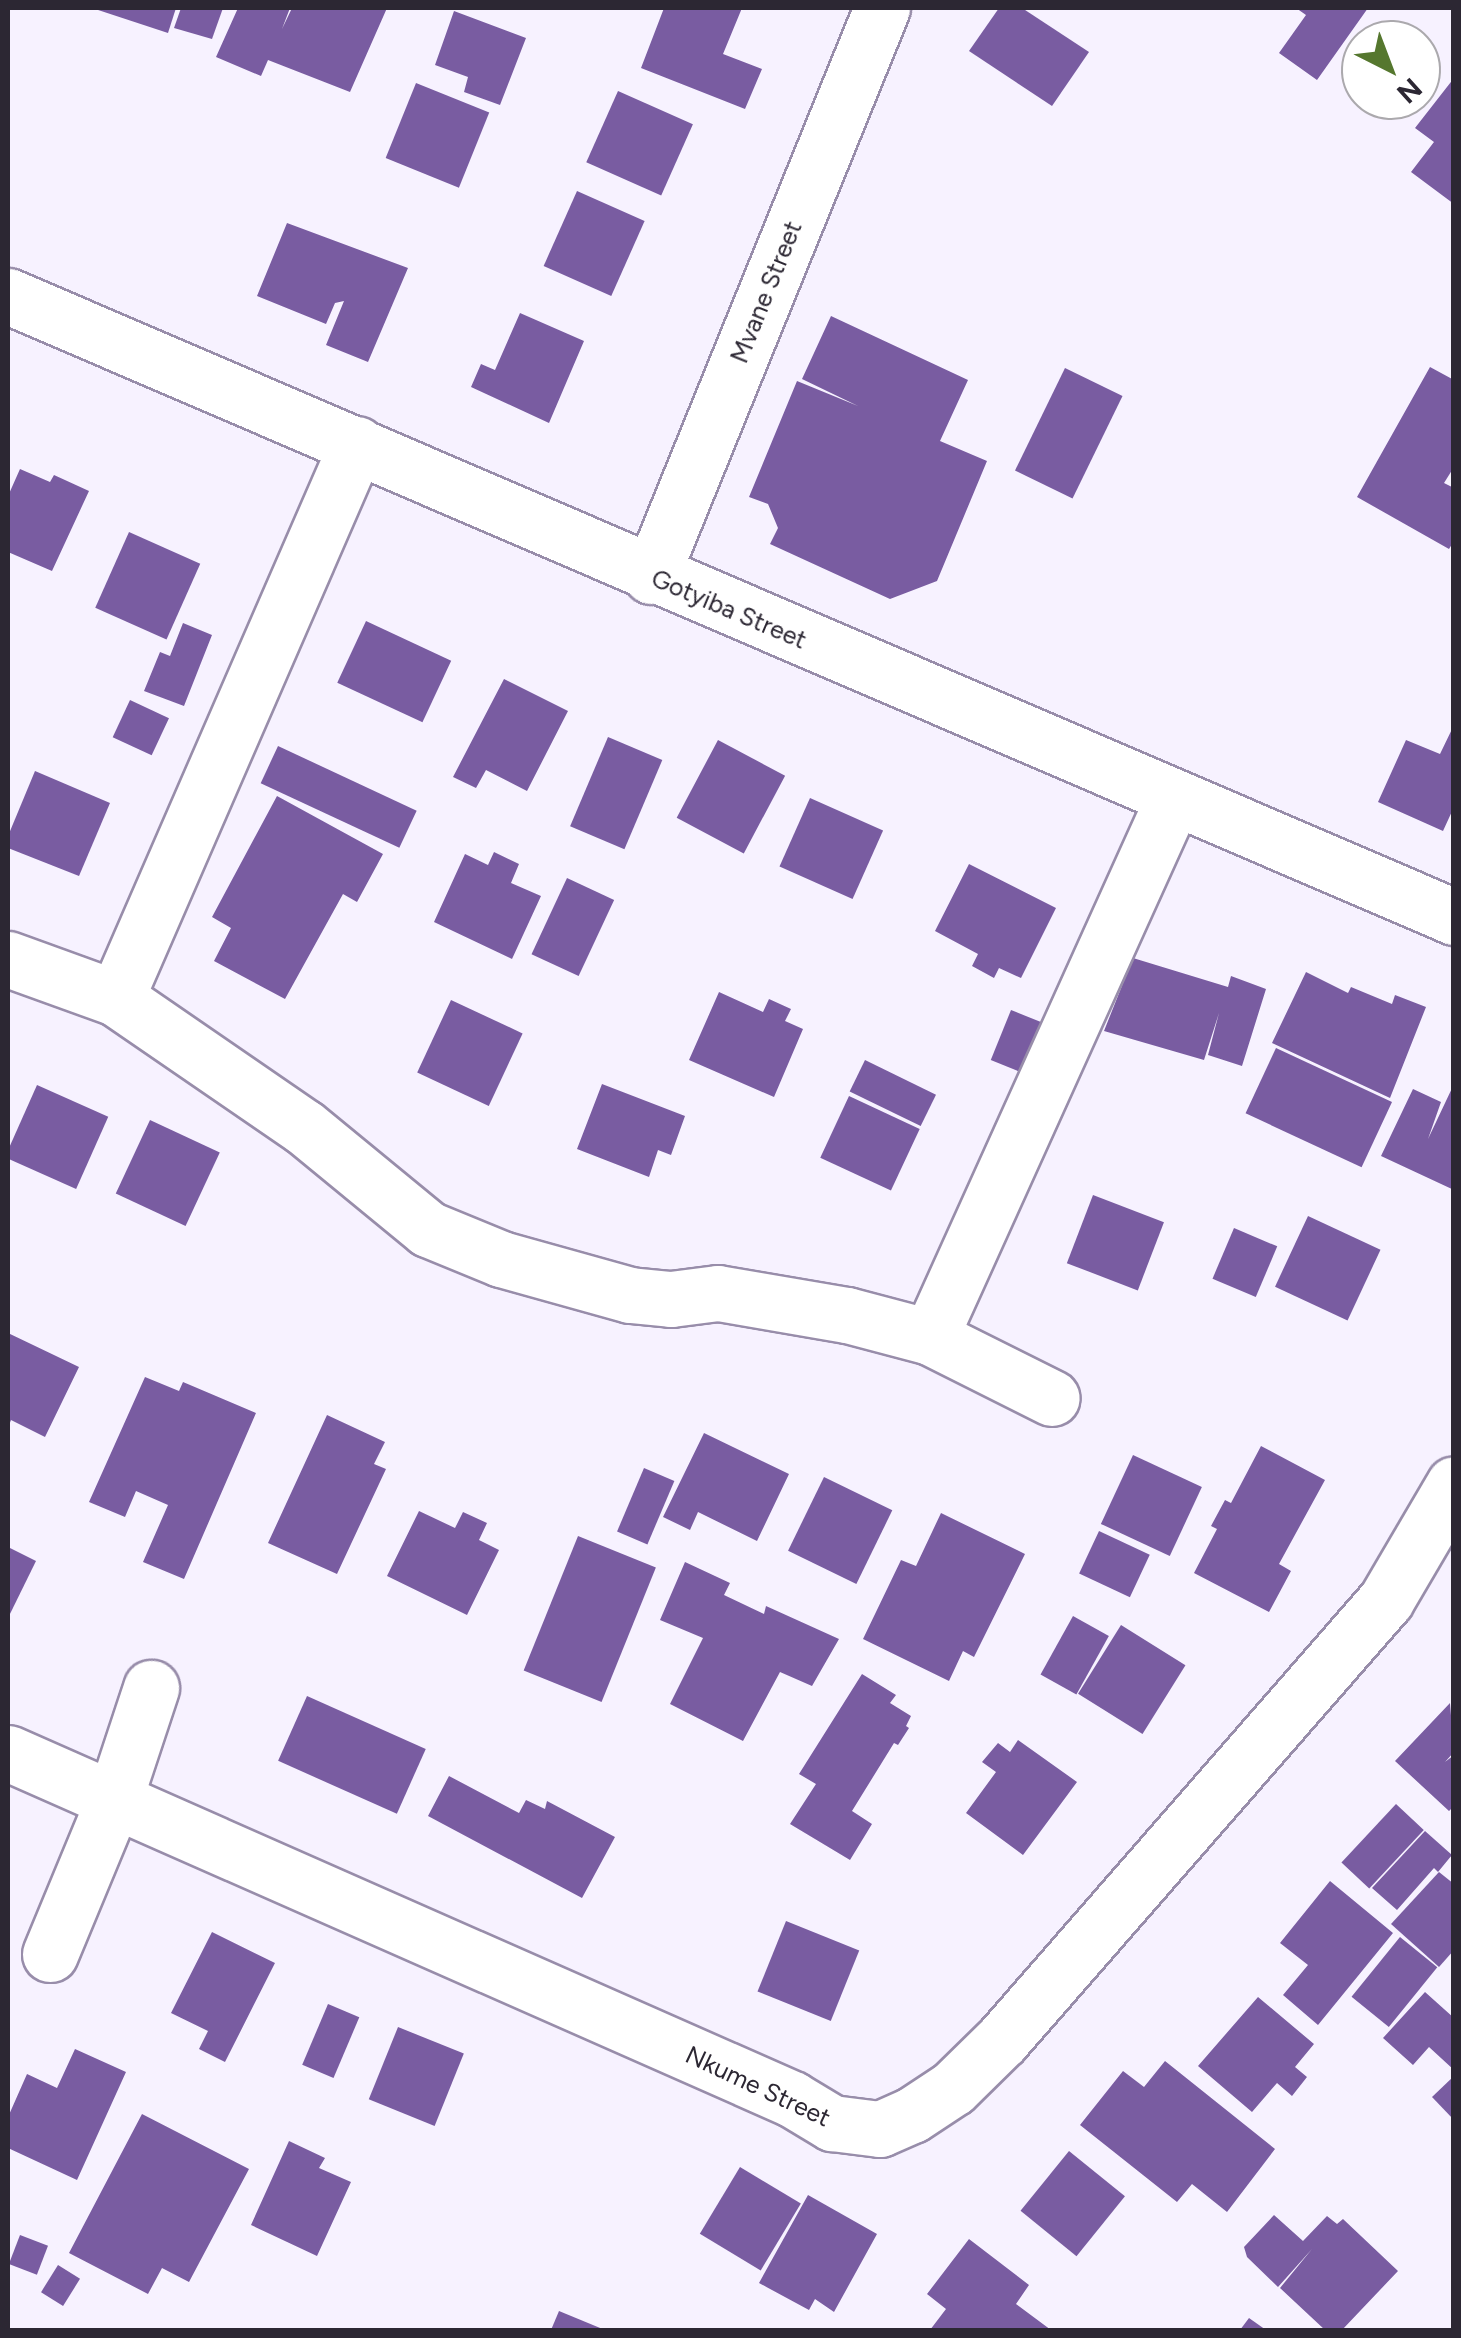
<!DOCTYPE html>
<style>
body{margin:0}
#map{position:relative;width:1461px;height:2338px;overflow:hidden;background:#f7f2ff;font-family:Figtree,sans-serif}
div>[style]{position:absolute}
.building>*{inset:0;background:#795ca1;transform-origin:0 0}
.roads{filter:drop-shadow(2px 0 #988daa) drop-shadow(-2px 0 #988daa) drop-shadow(0 2px #988daa) drop-shadow(0 -2px #988daa)}
.minor>*{height:55px;margin:-27.5px;padding:0 27.5px;transform-origin:27.5px;border-radius:27.5px;background:#fff}
span{translate:-50% -50%;white-space:nowrap;text-align:center;line-height:1.15;-webkit-text-stroke:10px #fff;paint-order:stroke}
.street-label{font-size:25px;color:#2c2733}
.frame{position:absolute;inset:0;border:10px solid #2c2733;pointer-events:none}
.north{position:absolute;left:1341px;top:20px;width:100px;height:100px;box-sizing:border-box;background:#fff;border:2px solid #aba9ad;border-radius:50%;rotate:138deg;font-size:28px;font-weight:700;line-height:40px;text-align:center;color:#2c2733}
.north::after{content:'';display:block;margin:auto;width:35px;height:45px;background:#55772e;clip-path:polygon(50% 0,100% 100%,50% 72%,0 100%)}
</style>
<div id="map">
<div class="building">
<i style="clip-path:polygon(92px 8px,176px 8px,168px 33px)"></i>
<i style="clip-path:polygon(181px 8px,223px 8px,212px 39px,174px 28px)"></i>
<i style="clip-path:polygon(238px 8px,290px 8px,282px 29px,292px 8px,387px 8px,350px 92px,268px 60px,261px 76px,216px 57px)"></i>
<i style="clip-path:polygon(664px 8px,742px 8px,723px 54px,762px 69px,745px 109px,641px 68px)"></i>
<i style="clip-path:polygon(999px 8px,1022px 8px,1089px 52px,1052px 106px,969px 51px)"></i>
<i style="clip-path:polygon(1296px 8px,1368px 8px,1317px 80px,1279px 53px,1306px 15px)"></i>
<i style="clip-path:polygon(454px 11px,526px 38px,500px 105px,464px 92px,468px 77px,435px 65px)"></i>
<i style="clip-path:polygon(1454px 78px,1454px 204px,1411px 172px,1434px 142px,1415px 128px)"></i>
<i style="left:416px;top:83px;width:79px;height:81px;rotate:22deg"></i>
<i style="left:618px;top:91px;width:82px;height:78px;rotate:24deg"></i>
<i style="left:577px;top:191px;width:74px;height:82px;rotate:24deg"></i>
<i style="clip-path:polygon(287px 223px,408px 268px,368px 362px,326px 345px,344px 301px,335px 303px,326px 324px,257px 296px)"></i>
<i style="clip-path:polygon(520px 313px,584px 341px,549px 423px,471px 387px,481px 364px,495px 370px)"></i>
<i style="clip-path:polygon(831px 316px,968px 380px,940px 441px,987px 461px,937px 581px,890px 599px,770px 544px,778px 528px,768px 504px,749px 497px,797px 381px,858px 406px,802px 379px)"></i>
<i style="clip-path:polygon(1430px 367px,1454px 380px,1454px 467px,1444px 483px,1454px 488px,1454px 541px,1449px 549px,1357px 497px)"></i>
<i style="left:1065px;top:368px;width:64px;height:114px;rotate:26deg"></i>
<i style="clip-path:polygon(20px 469px,50px 482px,54px 475px,89px 491px,52px 571px,8px 552px,8px 496px)"></i>
<i style="left:129px;top:532px;width:78px;height:83px;rotate:24deg"></i>
<i style="left:366px;top:621px;width:94px;height:68px;rotate:25deg"></i>
<i style="clip-path:polygon(183px 623px,212px 635px,184px 706px,144px 691px,160px 652px,170px 656px)"></i>
<i style="clip-path:polygon(504px 679px,568px 711px,527px 791px,486px 770px,476px 788px,453px 777px)"></i>
<i style="left:130px;top:700px;width:43px;height:41px;rotate:25deg"></i>
<i style="clip-path:polygon(1454px 725px,1454px 807px,1443px 831px,1378px 802px,1406px 740px,1440px 754px)"></i>
<i style="left:608px;top:737px;width:59px;height:97px;rotate:23deg"></i>
<i style="left:718px;top:740px;width:76px;height:88px;rotate:28deg"></i>
<i style="left:278px;top:746px;width:153px;height:41px;rotate:25deg"></i>
<i style="clip-path:polygon(35px 771px,110px 803px,79px 876px,8px 848px,8px 836px)"></i>
<i style="clip-path:polygon(277px 796px,383px 854px,357px 902px,343px 894px,285px 999px,214px 961px,231px 928px,212px 917px)"></i>
<i style="left:810px;top:798px;width:80px;height:75px;rotate:24deg"></i>
<i style="clip-path:polygon(494px 852px,519px 864px,511px 883px,541px 896px,512px 959px,434px 922px,465px 854px,488px 865px)"></i>
<i style="clip-path:polygon(969px 864px,1056px 908px,1021px 978px,999px 968px,994px 978px,972px 966px,978px 954px,935px 931px)"></i>
<i style="left:567px;top:878px;width:52px;height:84px;rotate:25deg"></i>
<i style="clip-path:polygon(1133px 958px,1228px 987px,1231px 976px,1266px 989px,1242px 1066px,1208px 1055px,1219px 1013px,1204px 1060px,1104px 1031px)"></i>
<i style="clip-path:polygon(1306px 972px,1348px 993px,1351px 987px,1392px 1004px,1395px 995px,1426px 1007px,1390px 1098px,1272px 1043px)"></i>
<i style="clip-path:polygon(719px 992px,763px 1012px,769px 999px,791px 1009px,785px 1021px,803px 1029px,774px 1097px,689px 1060px)"></i>
<i style="left:451px;top:1000px;width:79px;height:80px;rotate:25deg"></i>
<i style="left:1011px;top:1010px;width:43px;height:54px;rotate:22deg"></i>
<i style="left:1276px;top:1048px;width:128px;height:72px;rotate:25deg"></i>
<i style="left:865px;top:1060px;width:79px;height:35px;rotate:26deg"></i>
<i style="clip-path:polygon(602px 1084px,685px 1116px,671px 1155px,658px 1150px,649px 1177px,577px 1149px)"></i>
<i style="clip-path:polygon(1454px 1084px,1454px 1190px,1381px 1156px,1413px 1089px,1441px 1102px,1428px 1139px)"></i>
<i style="left:37px;top:1085px;width:78px;height:79px;rotate:24deg"></i>
<i style="left:849px;top:1096px;width:78px;height:68px;rotate:25deg"></i>
<i style="left:150px;top:1120px;width:77px;height:81px;rotate:25deg"></i>
<i style="left:1093px;top:1195px;width:76px;height:73px;rotate:21deg"></i>
<i style="left:1308px;top:1216px;width:80px;height:78px;rotate:25deg"></i>
<i style="left:1234px;top:1228px;width:47px;height:55px;rotate:23deg"></i>
<i style="clip-path:polygon(8px 1333px,79px 1367px,45px 1437px,11px 1420px,8px 1428px)"></i>
<i style="clip-path:polygon(145px 1377px,179px 1391px,183px 1382px,256px 1413px,184px 1579px,143px 1562px,168px 1505px,136px 1491px,125px 1517px,89px 1502px)"></i>
<i style="clip-path:polygon(327px 1415px,385px 1442px,374px 1464px,386px 1469px,337px 1574px,268px 1543px)"></i>
<i style="clip-path:polygon(704px 1433px,789px 1474px,757px 1541px,698px 1512px,690px 1530px,663px 1517px)"></i>
<i style="clip-path:polygon(1261px 1446px,1325px 1480px,1279px 1564px,1291px 1571px,1269px 1612px,1194px 1573px,1217px 1529px,1211px 1526px,1225px 1500px,1231px 1503px)"></i>
<i style="left:1133px;top:1455px;width:76px;height:76px;rotate:25deg"></i>
<i style="left:644px;top:1468px;width:33px;height:69px;rotate:23deg"></i>
<i style="left:824px;top:1477px;width:76px;height:82px;rotate:26deg"></i>
<i style="clip-path:polygon(419px 1511px,455px 1528px,463px 1512px,487px 1523px,479px 1540px,499px 1550px,467px 1615px,387px 1576px)"></i>
<i style="clip-path:polygon(941px 1513px,1025px 1554px,974px 1657px,963px 1651px,949px 1681px,863px 1639px,901px 1560px,916px 1566px)"></i>
<i style="left:1099px;top:1531px;width:56px;height:47px;rotate:25deg"></i>
<i style="left:578px;top:1536px;width:84px;height:145px;rotate:22deg"></i>
<i style="clip-path:polygon(8px 1547px,36px 1561px,8px 1618px)"></i>
<i style="clip-path:polygon(685px 1562px,730px 1583px,724px 1595px,764px 1614px,766px 1606px,839px 1639px,812px 1686px,780px 1672px,743px 1741px,670px 1704px,703px 1638px,660px 1620px)"></i>
<i style="left:1073px;top:1616px;width:41px;height:67px;rotate:29deg"></i>
<i style="left:1121px;top:1625px;width:76px;height:81px;rotate:32deg"></i>
<i style="clip-path:polygon(862px 1674px,896px 1695px,890px 1703px,911px 1716px,906px 1726px,909px 1728px,898px 1745px,894px 1743px,852px 1811px,872px 1824px,850px 1860px,790px 1824px,816px 1784px,799px 1774px)"></i>
<i style="left:307px;top:1696px;width:130px;height:71px;rotate:24deg"></i>
<i style="clip-path:polygon(1450px 1703px,1454px 1752px,1445px 1762px,1454px 1755px,1454px 1806px,1449px 1811px,1395px 1761px)"></i>
<i style="clip-path:polygon(1018px 1740px,1077px 1782px,1023px 1855px,966px 1813px,996px 1772px,982px 1762px,998px 1743px,1010px 1752px)"></i>
<i style="clip-path:polygon(449px 1776px,519px 1813px,526px 1800px,545px 1809px,547px 1801px,615px 1837px,582px 1898px,428px 1816px)"></i>
<i style="left:1396px;top:1804px;width:38px;height:80px;rotate:43deg"></i>
<i style="clip-path:polygon(1425px 1831px,1452px 1855px,1438px 1872px,1434px 1868px,1397px 1910px,1372px 1888px)"></i>
<i style="clip-path:polygon(1439px 1872px,1454px 1884px,1454px 1950px,1439px 1967px,1391px 1924px)"></i>
<i style="clip-path:polygon(1330px 1881px,1393px 1933px,1318px 2025px,1283px 1995px,1308px 1965px,1280px 1943px)"></i>
<i style="left:786px;top:1921px;width:79px;height:76px;rotate:22deg"></i>
<i style="clip-path:polygon(212px 1932px,275px 1963px,225px 2062px,199px 2049px,208px 2031px,171px 2013px)"></i>
<i style="left:1400px;top:1937px;width:48px;height:77px;rotate:39deg"></i>
<i style="clip-path:polygon(1425px 1992px,1454px 2018px,1454px 2070px,1429px 2047px,1413px 2065px,1383px 2038px)"></i>
<i style="clip-path:polygon(1258px 1997px,1314px 2044px,1295px 2067px,1307px 2077px,1292px 2096px,1277px 2083px,1252px 2112px,1198px 2066px)"></i>
<i style="left:328px;top:2004px;width:34px;height:66px;rotate:23deg"></i>
<i style="left:398px;top:2027px;width:71px;height:78px;rotate:22deg"></i>
<i style="clip-path:polygon(75px 2049px,126px 2072px,77px 2180px,8px 2148px,8px 2117px,27px 2074px,57px 2088px)"></i>
<i style="clip-path:polygon(1165px 2061px,1275px 2149px,1227px 2212px,1192px 2184px,1177px 2202px,1080px 2125px,1123px 2071px,1144px 2087px)"></i>
<i style="clip-path:polygon(1454px 2076px,1454px 2120px,1432px 2097px)"></i>
<i style="clip-path:polygon(142px 2114px,249px 2169px,189px 2282px,162px 2268px,148px 2294px,69px 2253px)"></i>
<i style="clip-path:polygon(289px 2141px,325px 2158px,319px 2168px,351px 2182px,317px 2256px,251px 2225px)"></i>
<i style="left:1069px;top:2151px;width:72px;height:77px;rotate:39deg"></i>
<i style="left:740px;top:2167px;width:71px;height:78px;rotate:31deg"></i>
<i style="clip-path:polygon(808px 2195px,877px 2234px,834px 2312px,815px 2299px,809px 2310px,759px 2283px)"></i>
<i style="clip-path:polygon(1274px 2215px,1303px 2241px,1327px 2216px,1337px 2224px,1343px 2219px,1398px 2271px,1342px 2330px,1325px 2330px,1280px 2288px,1312px 2249px,1278px 2287px,1247px 2257px,1244px 2247px)"></i>
<i style="left:20px;top:2235px;width:30px;height:31px;rotate:21deg"></i>
<i style="clip-path:polygon(969px 2239px,1029px 2285px,1016px 2304px,1051px 2330px,930px 2330px,946px 2309px,927px 2294px)"></i>
<i style="left:58px;top:2265px;width:26px;height:32px;rotate:32deg"></i>
<i style="clip-path:polygon(559px 2311px,605px 2330px,551px 2330px)"></i>
<i style="clip-path:polygon(1249px 2318px,1266px 2330px,1240px 2330px)"></i>
</div>
<div class="roads">
<div class="minor">
<i style="left:8px;top:296px;width:1574px;rotate:23.24deg"></i>
<i style="left:651px;top:576px;width:613px;rotate:-67.87deg"></i>
<i style="left:8px;top:959px;width:115px;rotate:19.9deg"></i>
<i style="left:116px;top:998px;width:228px;rotate:34.5deg"></i>
<i style="left:304px;top:1127px;width:161px;rotate:39.4deg"></i>
<i style="left:428px;top:1229px;width:79px;rotate:22.3deg"></i>
<i style="left:501px;top:1259px;width:134px;rotate:15.6deg"></i>
<i style="left:630px;top:1295px;width:41px;rotate:5.6deg"></i>
<i style="left:671px;top:1299px;width:47px;rotate:-7.3deg"></i>
<i style="left:718px;top:1293px;width:131px;rotate:9.7deg"></i>
<i style="left:847px;top:1315px;width:86px;rotate:14.8deg"></i>
<i style="left:930px;top:1337px;width:136px;rotate:26.6deg"></i>
<i style="left:116px;top:998px;width:604px;rotate:-66.49deg"></i>
<i style="left:930px;top:1337px;width:590px;rotate:-65.69deg"></i>
<i style="left:8px;top:1753px;width:857px;rotate:23.81deg"></i>
<i style="left:792px;top:2099px;width:47px;rotate:31deg"></i>
<i style="left:832px;top:2123px;width:48px;rotate:7.1deg"></i>
<i style="left:880px;top:2129px;width:35px;rotate:-24deg"></i>
<i style="left:912px;top:2115px;width:49px;rotate:-33.4deg"></i>
<i style="left:953px;top:2088px;width:69px;rotate:-44.4deg"></i>
<i style="left:1002px;top:2040px;width:584px;rotate:-48.89deg"></i>
<i style="left:1386px;top:1600px;width:134px;rotate:-59.6deg"></i>
<i style="left:50px;top:1954px;width:170px;rotate:-67.5deg"></i>
<i style="left:115px;top:1797px;width:115px;rotate:-71.7deg"></i>
</div>
</div>
<div class="street-label">
<span style="left:766px;top:292px;rotate:-68deg">Mvane Street</span>
<span style="left:729px;top:609px;rotate:23deg">Gotyiba Street</span>
<span style="left:758px;top:2086px;rotate:25deg">Nkume Street</span>
</div>
<div class="frame"></div>
<div class="north">N</div>
</div>
